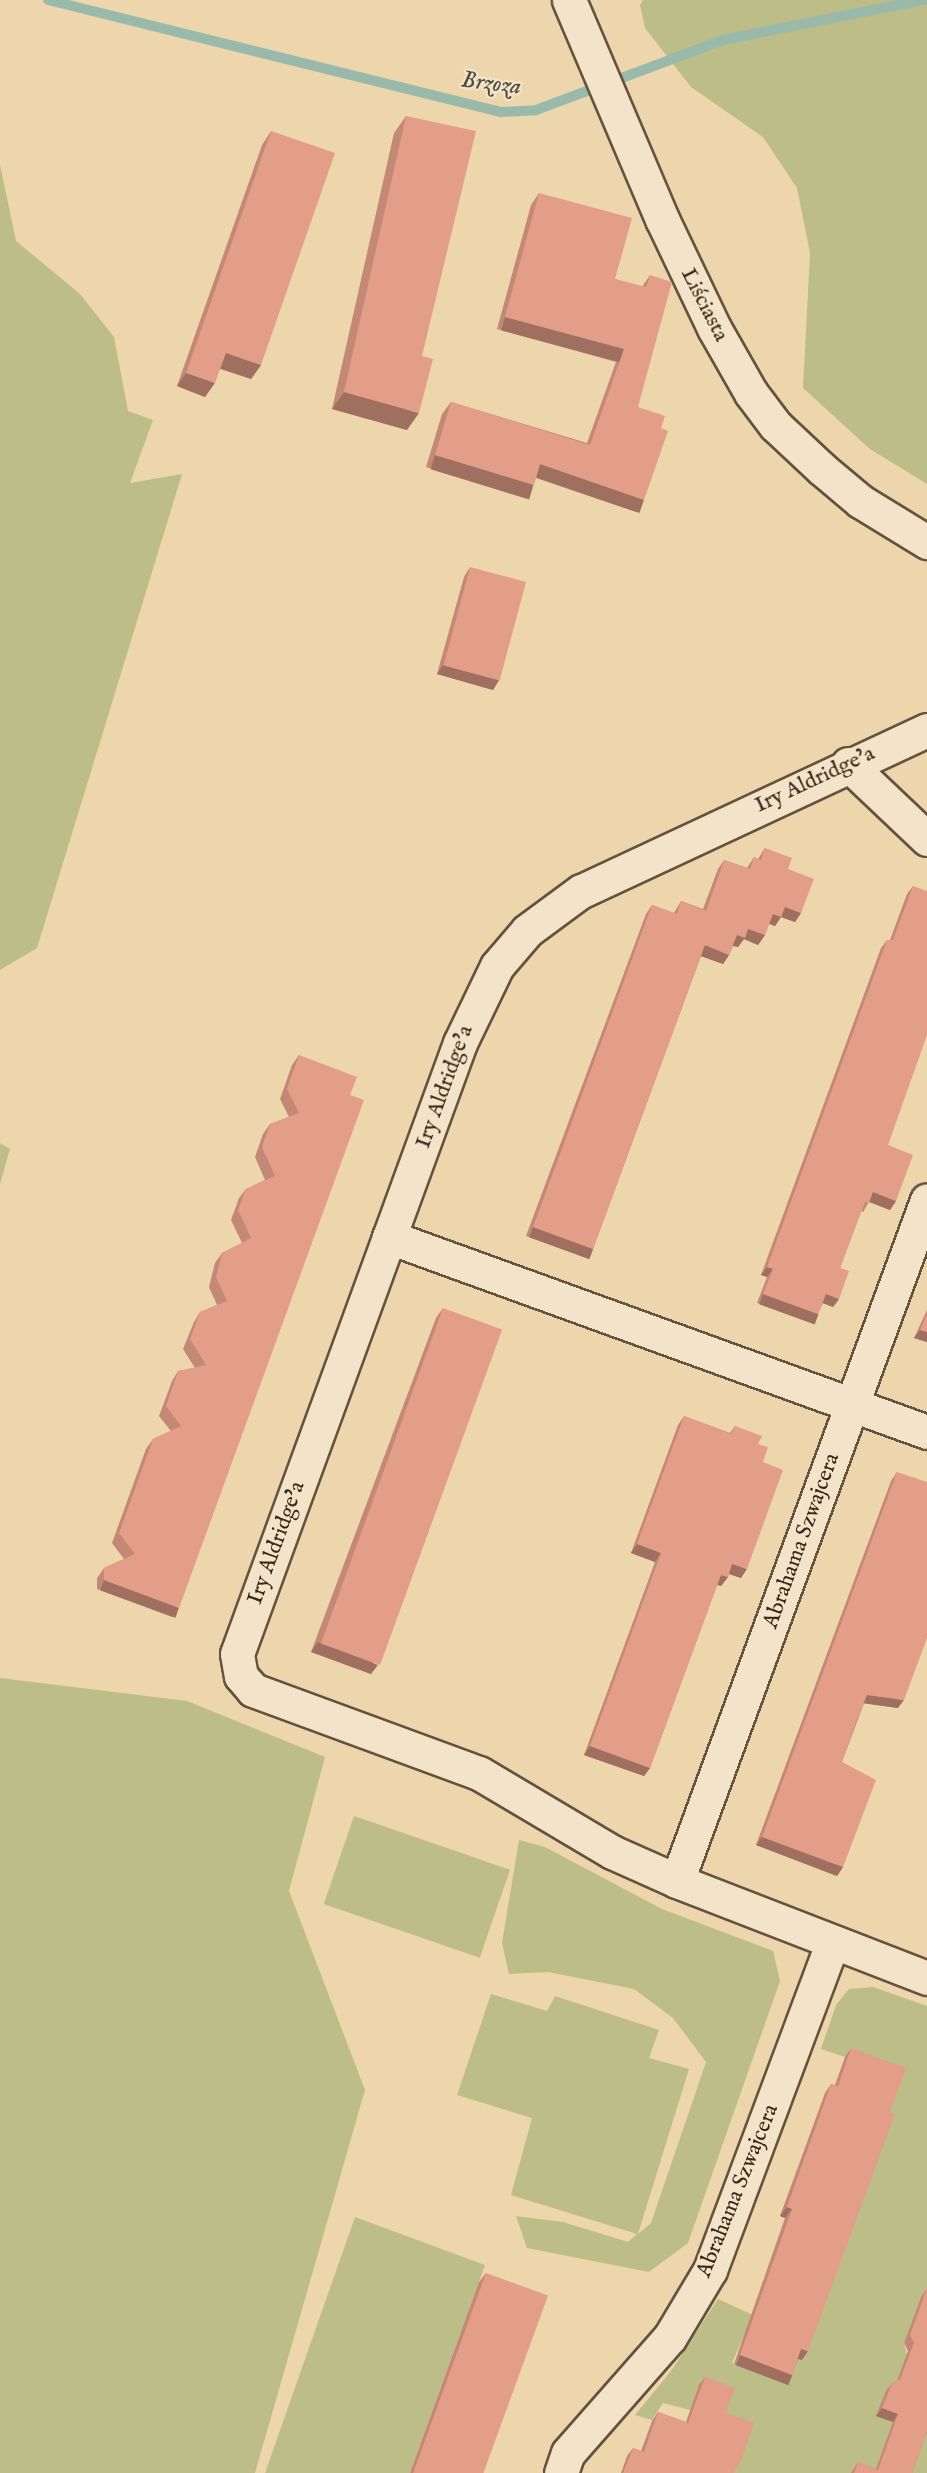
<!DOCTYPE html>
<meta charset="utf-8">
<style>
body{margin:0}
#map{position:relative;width:927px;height:2473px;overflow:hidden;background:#edd6ac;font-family:"IM FELL English",serif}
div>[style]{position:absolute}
.green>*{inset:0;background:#bcbd87;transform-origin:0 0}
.stream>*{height:10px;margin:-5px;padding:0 5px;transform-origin:5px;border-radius:5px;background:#99b9aa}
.roads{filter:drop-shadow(2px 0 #64533e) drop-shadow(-2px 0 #64533e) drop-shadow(0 2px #64533e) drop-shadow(0 -2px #64533e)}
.minor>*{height:33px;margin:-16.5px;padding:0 16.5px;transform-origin:16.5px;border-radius:16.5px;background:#f3e4c9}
.wall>*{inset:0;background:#c38876}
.shaded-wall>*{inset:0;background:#9f6f60;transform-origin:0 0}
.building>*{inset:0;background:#e39e89;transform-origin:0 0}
span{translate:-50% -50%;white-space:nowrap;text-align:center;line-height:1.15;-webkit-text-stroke:4.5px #f3e4c9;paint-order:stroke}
.street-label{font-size:22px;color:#37271a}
.water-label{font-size:24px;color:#504c3e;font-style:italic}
</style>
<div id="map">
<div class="green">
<i style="clip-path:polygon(643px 0,927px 0,927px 484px,870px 449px,803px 388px,810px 253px,797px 188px,763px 137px,691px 87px,645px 28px,640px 5px)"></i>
<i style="clip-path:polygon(0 165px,16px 241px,80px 294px,114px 337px,128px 411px,153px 420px,130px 483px,182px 474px,37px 948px,0 970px)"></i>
<i style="clip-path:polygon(0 1143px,10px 1149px,0 1184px)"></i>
<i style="clip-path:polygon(0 1678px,187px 1701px,325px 1757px,289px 1891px,365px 2090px,255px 2473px,0 2473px)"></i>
<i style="left:354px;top:1816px;width:165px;height:93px;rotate:19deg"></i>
<i style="clip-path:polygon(519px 1840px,545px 1847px,662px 1909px,773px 1951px,780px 1981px,688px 2243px,649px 2272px,527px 2248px,516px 2216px,563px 2222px,628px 2242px,637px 2234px,511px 2195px,532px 2118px,457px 2095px,491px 1994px,547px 2011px,555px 1996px,659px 2030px,649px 2058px,689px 2069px,638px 2234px,651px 2223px,706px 2062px,673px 2018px,634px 1989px,548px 1972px,509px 1974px,502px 1943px)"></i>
<i style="clip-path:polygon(873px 1987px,927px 2006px,927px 2294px,921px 2297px,904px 2343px,927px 2435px,927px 2473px,727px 2473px,690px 2410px,663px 2403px,652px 2420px,635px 2415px,671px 2371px,718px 2299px,753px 2315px,732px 2363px,786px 2384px,795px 2358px,802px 2360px,845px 2057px,821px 2049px,836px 2005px,849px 1989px)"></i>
<i style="clip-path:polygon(355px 2217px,485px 2265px,479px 2282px,410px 2473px,265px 2473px)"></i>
</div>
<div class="stream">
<i style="left:48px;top:0;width:467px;rotate:13.9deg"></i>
<i style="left:501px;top:112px;width:35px;rotate:-3deg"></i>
<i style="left:536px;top:110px;width:200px;rotate:-20.5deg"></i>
<i style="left:723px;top:40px;width:205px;rotate:-11.3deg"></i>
</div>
<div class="roads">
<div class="minor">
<i style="left:569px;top:0;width:238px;rotate:67deg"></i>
<i style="left:662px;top:219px;width:121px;rotate:64.5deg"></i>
<i style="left:714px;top:328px;width:75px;rotate:60.4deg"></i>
<i style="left:751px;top:393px;width:40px;rotate:53deg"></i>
<i style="left:775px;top:425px;width:64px;rotate:43.1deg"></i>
<i style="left:822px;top:469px;width:50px;rotate:40.1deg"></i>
<i style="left:860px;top:501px;width:79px;rotate:31.5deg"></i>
<i style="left:927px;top:730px;width:382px;rotate:155deg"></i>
<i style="left:581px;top:891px;width:67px;rotate:143.5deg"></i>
<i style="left:527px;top:931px;width:46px;rotate:130.6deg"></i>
<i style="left:497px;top:966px;width:85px;rotate:115.7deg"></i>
<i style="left:460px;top:1043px;width:650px;rotate:110.05deg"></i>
<i style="left:237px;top:1654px;width:22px;rotate:80deg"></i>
<i style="left:241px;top:1676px;width:18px;rotate:49deg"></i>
<i style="left:253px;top:1690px;width:241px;rotate:20.2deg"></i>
<i style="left:479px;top:1773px;width:155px;rotate:30.7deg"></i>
<i style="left:612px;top:1852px;width:71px;rotate:24deg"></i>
<i style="left:677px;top:1881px;width:268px;rotate:21.2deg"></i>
<i style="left:848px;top:764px;width:109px;rotate:43.5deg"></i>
<i style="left:389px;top:1237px;width:572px;rotate:19.92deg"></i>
<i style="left:677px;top:1881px;width:725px;rotate:-69.84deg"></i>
<i style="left:561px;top:2473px;width:21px;rotate:-71deg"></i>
<i style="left:568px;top:2453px;width:154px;rotate:-48.7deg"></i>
<i style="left:670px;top:2337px;width:78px;rotate:-59.2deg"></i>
<i style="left:710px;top:2270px;width:348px;rotate:-69.5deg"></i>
</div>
</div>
<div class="wall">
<i style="clip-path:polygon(406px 116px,422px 356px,407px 430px,332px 409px,394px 133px)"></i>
<i style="clip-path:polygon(271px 131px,261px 365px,251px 379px,220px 369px,205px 397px,177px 386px,262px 145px)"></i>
<i style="clip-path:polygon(539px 193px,615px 279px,642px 287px,650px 275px,638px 407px,636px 512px,536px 478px,525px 497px,426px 467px,442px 414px,451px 402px,587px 443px,616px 362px,497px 329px,531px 205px)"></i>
<i style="clip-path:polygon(470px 567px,499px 680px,493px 690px,437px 674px,464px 577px)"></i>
<i style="clip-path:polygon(765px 848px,788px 869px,801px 913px,795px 922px,781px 917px,775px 926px,769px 924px,765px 935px,758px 945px,744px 939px,738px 947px,733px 946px,729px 955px,723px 964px,701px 956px,593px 1249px,587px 1258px,526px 1236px,646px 914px,652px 905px,674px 913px,681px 901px,703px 909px,718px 869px,724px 860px,747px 868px,754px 857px,758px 859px)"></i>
<i style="clip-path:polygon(913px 886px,888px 1145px,896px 1201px,890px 1210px,869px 1202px,863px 1212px,861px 1211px,840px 1268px,839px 1299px,833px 1307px,823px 1303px,818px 1314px,812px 1323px,757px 1303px,767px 1277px,761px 1275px,881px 948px,887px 940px,890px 940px,907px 894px)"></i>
<i style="clip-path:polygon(299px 1055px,350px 1095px,172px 1617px,97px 1589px,97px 1578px,104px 1568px,124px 1559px,112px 1543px,146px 1449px,153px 1439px,171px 1431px,159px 1416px,172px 1381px,178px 1371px,195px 1368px,183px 1349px,194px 1322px,200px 1312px,217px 1305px,209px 1287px,215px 1263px,222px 1253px,242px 1243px,231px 1220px,239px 1198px,246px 1189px,265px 1180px,255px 1157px,263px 1134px,270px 1124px,289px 1117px,280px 1099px,292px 1065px)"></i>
<i style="clip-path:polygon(443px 1308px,371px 1674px,311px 1652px,436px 1318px)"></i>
<i style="clip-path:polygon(927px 1310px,927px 1342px,914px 1338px)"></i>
<i style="clip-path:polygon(684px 1416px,730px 1433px,735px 1426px,758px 1444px,763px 1462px,741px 1578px,729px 1574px,728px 1577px,721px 1586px,717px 1585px,650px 1768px,644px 1776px,584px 1755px,655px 1562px,631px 1553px,678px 1425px)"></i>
<i style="clip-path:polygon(897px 1472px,898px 1708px,864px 1703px,842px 1762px,843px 1867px,837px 1876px,756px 1845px,891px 1481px)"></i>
<i style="clip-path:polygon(851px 2048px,802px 2360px,798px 2359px,792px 2375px,786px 2384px,734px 2364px,785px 2218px,780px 2216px,825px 2093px,831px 2084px,835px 2085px,845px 2057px)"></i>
<i style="clip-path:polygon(486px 2273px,482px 2473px,410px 2473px,479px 2282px)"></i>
<i style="clip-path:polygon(927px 2288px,927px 2435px,926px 2434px,912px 2473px,851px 2473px,858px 2462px,876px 2469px,893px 2422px,876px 2416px,886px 2391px,892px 2383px,897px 2381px,908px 2351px,904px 2343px,921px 2297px)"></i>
<i style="clip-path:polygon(705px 2377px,726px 2413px,733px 2473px,621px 2473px,627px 2456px,633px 2448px,641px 2451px,652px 2421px,658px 2412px,686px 2422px,699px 2385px)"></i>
</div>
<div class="shaded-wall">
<i style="left:505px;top:317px;width:123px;height:14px;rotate:15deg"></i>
<i style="clip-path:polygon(226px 353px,261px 365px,251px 379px,216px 367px)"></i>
<i style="clip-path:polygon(186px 373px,215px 383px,205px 397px,177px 386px)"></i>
<i style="clip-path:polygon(344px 392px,419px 413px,407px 430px,332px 409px)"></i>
<i style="left:435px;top:455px;width:103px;height:15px;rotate:17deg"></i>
<i style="left:540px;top:464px;width:110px;height:14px;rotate:19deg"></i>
<i style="clip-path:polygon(443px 665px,499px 680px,493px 690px,437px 674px)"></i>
<i style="clip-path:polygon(785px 907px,801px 913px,795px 922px,781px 917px,775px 926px,767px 923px,773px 914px)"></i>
<i style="clip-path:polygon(748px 929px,765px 935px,758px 945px,744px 939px,738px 947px,730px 945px,737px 935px)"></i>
<i style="clip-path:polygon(705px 945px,729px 955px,723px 964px,698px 955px)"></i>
<i style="clip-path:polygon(873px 1192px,896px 1201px,890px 1210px,867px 1201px)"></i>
<i style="left:533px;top:1227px;width:64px;height:11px;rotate:20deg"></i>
<i style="clip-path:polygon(767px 1267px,773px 1269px,767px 1277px,761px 1275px)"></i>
<i style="left:763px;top:1294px;width:59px;height:11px;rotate:20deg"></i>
<i style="clip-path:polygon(826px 1294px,839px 1299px,833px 1307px,820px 1302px)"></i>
<i style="clip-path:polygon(920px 1330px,927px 1332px,927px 1342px,914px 1338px)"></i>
<i style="clip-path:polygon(637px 1544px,661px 1553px,655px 1562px,631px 1553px)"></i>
<i style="clip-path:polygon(732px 1564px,747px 1569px,741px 1578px,726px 1573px)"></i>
<i style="clip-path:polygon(721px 1575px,728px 1577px,721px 1586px,715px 1584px)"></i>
<i style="left:104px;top:1580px;width:80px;height:11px;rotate:20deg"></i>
<i style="clip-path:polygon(318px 1642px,378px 1665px,371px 1674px,311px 1652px)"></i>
<i style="clip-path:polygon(867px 1695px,904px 1700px,898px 1708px,861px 1703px)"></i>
<i style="clip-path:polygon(590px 1746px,650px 1768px,644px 1776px,584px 1755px)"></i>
<i style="clip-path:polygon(762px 1837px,843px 1867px,837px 1876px,756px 1845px)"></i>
<i style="clip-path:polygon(787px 2207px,792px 2209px,785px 2218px,780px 2216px)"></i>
<i style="clip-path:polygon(801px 2349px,808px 2351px,802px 2360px,795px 2358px)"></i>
<i style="left:740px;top:2355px;width:56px;height:11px;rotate:21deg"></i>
<i style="clip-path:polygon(882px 2408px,898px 2414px,893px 2422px,876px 2416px)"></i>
</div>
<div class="building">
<i style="clip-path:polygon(406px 116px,476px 131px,422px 356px,433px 359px,419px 413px,344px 392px)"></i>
<i style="clip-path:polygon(271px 131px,335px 153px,261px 365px,226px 353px,215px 383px,186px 373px)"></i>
<i style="clip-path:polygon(539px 193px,632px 218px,615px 279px,646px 287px,650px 275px,672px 282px,638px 407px,665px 416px,661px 428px,668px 431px,644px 500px,540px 464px,534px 485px,435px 455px,451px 402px,590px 445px,624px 349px,505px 317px)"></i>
<i style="left:470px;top:567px;width:58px;height:102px;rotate:15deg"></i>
<i style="clip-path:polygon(765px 848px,792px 858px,788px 869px,814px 879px,801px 913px,785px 907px,781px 917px,773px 914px,765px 935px,748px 929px,745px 938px,737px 935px,729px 955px,705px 945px,593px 1249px,533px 1227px,652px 905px,677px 914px,681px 901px,706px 911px,724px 860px,750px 869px,754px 857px,761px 860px)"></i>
<i style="clip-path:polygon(913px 886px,927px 891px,927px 1035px,888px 1145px,913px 1155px,896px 1201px,873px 1192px,869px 1203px,865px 1202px,840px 1268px,849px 1271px,839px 1299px,826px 1294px,818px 1314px,763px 1294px,773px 1269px,767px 1267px,887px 940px,893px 940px)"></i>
<i style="clip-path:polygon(299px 1055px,357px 1077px,350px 1095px,364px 1100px,179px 1608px,104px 1580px,104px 1568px,135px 1554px,119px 1533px,153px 1439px,181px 1426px,166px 1406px,178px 1371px,206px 1365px,190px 1339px,200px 1312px,227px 1301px,216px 1277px,222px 1253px,251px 1238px,238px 1210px,246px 1189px,275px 1176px,262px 1147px,270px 1124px,299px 1113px,287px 1089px)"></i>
<i style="left:443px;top:1308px;width:63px;height:357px;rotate:20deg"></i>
<i style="clip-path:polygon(927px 1314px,927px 1332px,920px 1330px)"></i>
<i style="clip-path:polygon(684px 1416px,731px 1434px,735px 1426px,762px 1436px,758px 1444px,768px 1447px,763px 1462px,783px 1470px,747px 1569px,732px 1564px,728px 1577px,721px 1575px,650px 1768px,590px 1746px,661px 1553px,637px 1544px)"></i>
<i style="clip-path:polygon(897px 1472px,927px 1482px,927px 1638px,904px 1700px,867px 1695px,854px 1727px,842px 1762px,876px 1780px,843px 1867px,762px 1837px)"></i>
<i style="clip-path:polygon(851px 2048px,906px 2068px,890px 2112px,895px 2114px,808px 2351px,801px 2349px,792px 2375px,740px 2355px,792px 2209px,787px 2207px,831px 2084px,838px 2086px)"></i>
<i style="left:486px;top:2273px;width:66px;height:213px;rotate:20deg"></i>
<i style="clip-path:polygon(927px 2288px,927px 2431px,912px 2473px,854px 2473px,858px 2462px,878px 2470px,898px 2414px,882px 2408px,892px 2383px,900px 2379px,914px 2343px,910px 2335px)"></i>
<i style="clip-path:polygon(705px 2377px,735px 2388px,726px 2413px,754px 2423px,741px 2461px,733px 2473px,623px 2473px,633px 2448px,644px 2452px,658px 2412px,688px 2423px)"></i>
</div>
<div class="street-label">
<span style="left:704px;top:305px;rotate:63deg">Liściasta</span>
<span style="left:815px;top:780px;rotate:-25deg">Iry Aldridge’a</span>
<span style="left:445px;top:1087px;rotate:-70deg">Iry Aldridge’a</span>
<span style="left:802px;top:1541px;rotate:-70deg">Abrahama Szwajcera</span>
<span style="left:277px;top:1543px;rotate:-70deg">Iry Aldridge’a</span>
<span style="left:738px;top:2191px;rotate:-68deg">Abrahama Szwajcera</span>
</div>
<div class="water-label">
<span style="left:491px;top:84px;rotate:7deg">Brzoza</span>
</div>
</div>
